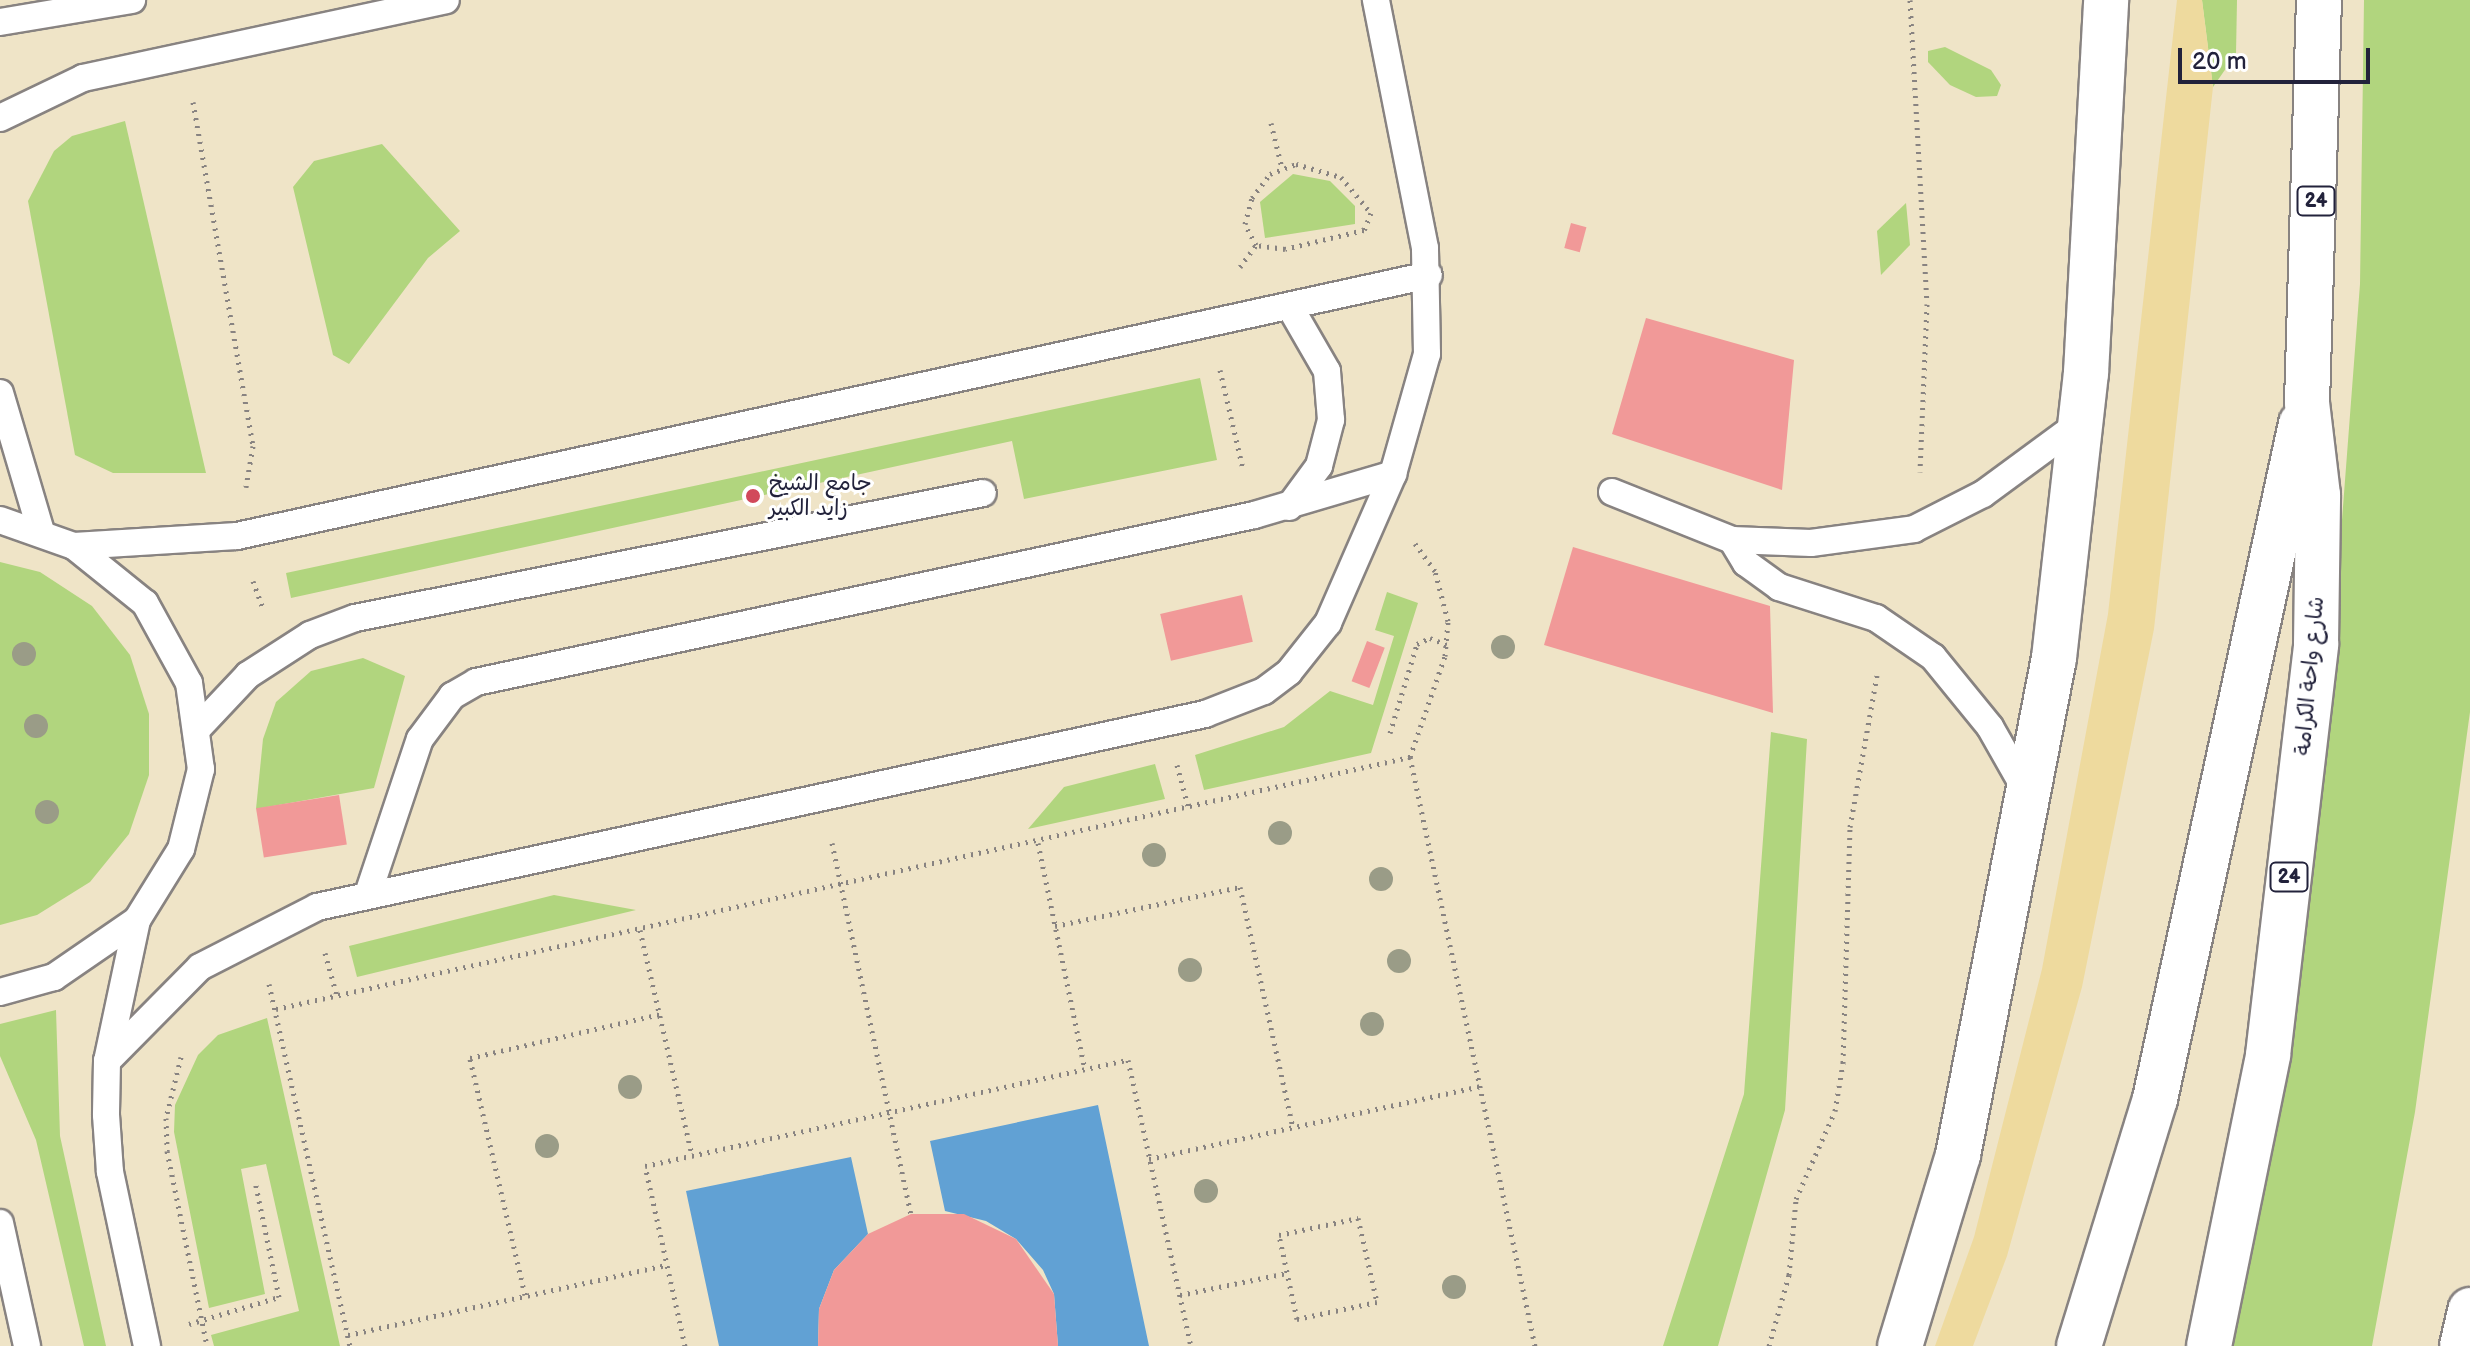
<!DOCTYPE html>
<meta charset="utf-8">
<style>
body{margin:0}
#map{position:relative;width:2470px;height:1346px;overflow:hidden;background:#efe4c7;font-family:"Balsamiq Sans","Playpen Sans Arabic",sans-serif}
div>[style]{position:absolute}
.green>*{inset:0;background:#b1d57e}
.sand>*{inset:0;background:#eeda9e}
.water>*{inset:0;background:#61a1d4}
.building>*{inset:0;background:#f19998;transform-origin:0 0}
.path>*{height:5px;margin-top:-2.5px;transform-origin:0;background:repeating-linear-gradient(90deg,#888381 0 2px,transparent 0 8px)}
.roads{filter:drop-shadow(2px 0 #888381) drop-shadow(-2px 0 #888381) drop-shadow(0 2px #888381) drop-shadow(0 -2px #888381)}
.service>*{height:26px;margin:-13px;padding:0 13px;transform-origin:13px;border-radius:13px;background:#fff}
.tertiary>*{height:44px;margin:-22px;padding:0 22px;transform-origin:22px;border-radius:22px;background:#fff}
.trunk>*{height:44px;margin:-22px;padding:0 22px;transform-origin:22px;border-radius:22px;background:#fff}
.trees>*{width:24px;height:24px;margin:-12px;border-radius:50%;background:#9a9c87}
.dots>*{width:22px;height:22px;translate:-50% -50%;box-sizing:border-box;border:4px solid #fff;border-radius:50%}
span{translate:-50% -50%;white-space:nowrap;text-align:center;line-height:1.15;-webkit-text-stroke:6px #fff;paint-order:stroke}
.shield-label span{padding:2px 6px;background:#fff;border:2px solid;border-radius:6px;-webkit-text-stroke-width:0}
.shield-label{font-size:20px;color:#22223b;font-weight:700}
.poi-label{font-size:22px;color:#22223b}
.left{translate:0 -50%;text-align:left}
.street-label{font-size:22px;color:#22223b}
.scale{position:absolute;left:2178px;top:48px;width:192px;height:36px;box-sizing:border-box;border:4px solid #22223b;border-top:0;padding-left:10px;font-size:24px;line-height:28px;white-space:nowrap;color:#22223b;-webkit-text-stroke:6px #fff;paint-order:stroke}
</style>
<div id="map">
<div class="green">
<i style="clip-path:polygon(2202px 0,2237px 0,2236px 54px,2213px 87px)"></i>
<i style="clip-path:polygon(2364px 0,2470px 0,2470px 712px,2415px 1112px,2372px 1346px,2221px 1346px,2328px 703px,2360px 284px)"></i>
<i style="clip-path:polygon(1945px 47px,1991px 70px,2001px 85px,1997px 96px,1976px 97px,1950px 85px,1928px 62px,1928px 51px)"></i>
<i style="clip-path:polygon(125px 121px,206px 473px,113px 473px,75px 455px,28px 201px,54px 151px,72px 136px)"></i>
<i style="clip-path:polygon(382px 144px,460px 231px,428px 258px,349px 364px,333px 355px,293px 187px,314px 161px)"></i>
<i style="clip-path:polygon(1293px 174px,1330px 181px,1355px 206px,1355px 224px,1265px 238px,1260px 202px)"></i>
<i style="clip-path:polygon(1906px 203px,1910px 245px,1881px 275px,1877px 231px)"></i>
<i style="clip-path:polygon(1200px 378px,1217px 460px,1024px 499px,1012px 441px,291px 598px,286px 573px)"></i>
<i style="clip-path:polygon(0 562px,40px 572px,92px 606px,130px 655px,149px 714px,149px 775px,129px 834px,90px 882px,37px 915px,0 925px)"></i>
<i style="clip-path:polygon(1387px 592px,1418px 603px,1371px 753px,1204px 790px,1195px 755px,1284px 727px,1330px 691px,1373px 705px,1394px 636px,1375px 630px)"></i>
<i style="clip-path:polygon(363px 658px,405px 676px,374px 788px,256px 809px,263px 739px,276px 702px,311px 671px)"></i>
<i style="clip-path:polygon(1771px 732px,1807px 739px,1785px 1110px,1718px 1346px,1663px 1346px,1744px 1094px)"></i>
<i style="clip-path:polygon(1155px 764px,1165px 799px,1028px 829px,1064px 787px)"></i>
<i style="clip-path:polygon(554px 895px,636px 910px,357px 977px,349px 946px)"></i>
<i style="clip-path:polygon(56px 1010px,60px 1136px,106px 1346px,84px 1346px,36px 1140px,0 1056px,0 1024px)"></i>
<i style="clip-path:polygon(267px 1018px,340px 1346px,214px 1346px,211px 1335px,299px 1311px,266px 1164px,241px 1169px,265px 1294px,209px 1308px,174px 1132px,175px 1105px,198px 1055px,218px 1035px)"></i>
</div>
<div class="sand">
<i style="clip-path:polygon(2177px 0,2202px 0,2213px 87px,2154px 629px,2082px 987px,2007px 1256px,1973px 1346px,1935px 1346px,1974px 1237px,2042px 969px,2108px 614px)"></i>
</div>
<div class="water">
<i style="clip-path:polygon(1098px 1105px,1149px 1346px,1058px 1346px,1054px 1294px,1043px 1270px,1016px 1239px,986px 1221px,945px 1211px,930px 1141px)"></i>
<i style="clip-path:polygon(851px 1157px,868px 1234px,834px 1270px,819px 1309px,818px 1346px,719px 1346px,686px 1191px)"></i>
</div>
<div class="building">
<i style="left:1571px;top:223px;width:16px;height:26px;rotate:15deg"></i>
<i style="clip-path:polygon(1646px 318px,1794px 360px,1782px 490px,1612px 434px)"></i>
<i style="clip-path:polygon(1573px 547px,1770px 606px,1773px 713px,1544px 645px)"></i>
<i style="left:1242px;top:595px;width:48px;height:84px;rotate:77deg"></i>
<i style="left:1367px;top:641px;width:19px;height:43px;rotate:21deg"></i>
<i style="left:339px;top:795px;width:50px;height:84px;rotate:81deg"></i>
<i style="clip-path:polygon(911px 1214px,964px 1214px,1016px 1239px,1054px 1294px,1058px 1346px,818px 1346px,819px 1309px,834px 1270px,868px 1234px)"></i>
</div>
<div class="path">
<i style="left:1910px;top:0;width:304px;rotate:86.8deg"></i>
<i style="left:1927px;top:304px;width:168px;rotate:92.4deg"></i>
<i style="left:193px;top:102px;width:349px;rotate:80.1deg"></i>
<i style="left:253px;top:446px;width:42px;rotate:99.7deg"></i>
<i style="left:1271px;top:123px;width:46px;rotate:76.3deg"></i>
<i style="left:1296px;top:164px;width:47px;rotate:16.1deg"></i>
<i style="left:1341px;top:177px;width:47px;rotate:50.2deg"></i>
<i style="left:1371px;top:213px;width:18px;rotate:112deg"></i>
<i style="left:1364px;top:230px;width:81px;rotate:166.5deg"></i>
<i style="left:1285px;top:249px;width:29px;rotate:-172deg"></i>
<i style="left:1256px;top:245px;width:24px;rotate:-118deg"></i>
<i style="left:1245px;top:224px;width:27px;rotate:-75deg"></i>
<i style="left:1252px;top:198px;width:30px;rotate:-53deg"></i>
<i style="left:1270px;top:174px;width:28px;rotate:-21deg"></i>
<i style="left:1240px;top:267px;width:27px;rotate:-54deg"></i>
<i style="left:1220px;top:370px;width:102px;rotate:76.9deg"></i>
<i style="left:253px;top:581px;width:30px;rotate:70deg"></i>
<i style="left:1390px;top:733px;width:93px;rotate:-73.1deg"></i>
<i style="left:1417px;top:644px;width:14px;rotate:-25deg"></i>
<i style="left:1430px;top:638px;width:18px;rotate:22deg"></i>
<i style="left:1410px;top:757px;width:602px;rotate:78.02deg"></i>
<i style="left:1177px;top:765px;width:42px;rotate:75deg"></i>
<i style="left:832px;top:843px;width:379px;rotate:78deg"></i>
<i style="left:1038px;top:843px;width:231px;rotate:78.3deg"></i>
<i style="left:1055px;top:926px;width:189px;rotate:-11.9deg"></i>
<i style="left:1240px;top:887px;width:247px;rotate:77.6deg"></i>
<i style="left:640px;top:930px;width:232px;rotate:77deg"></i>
<i style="left:325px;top:953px;width:45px;rotate:74.4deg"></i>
<i style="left:269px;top:984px;width:371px;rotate:77.4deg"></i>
<i style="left:276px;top:1009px;width:1162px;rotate:-12.53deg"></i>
<i style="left:1410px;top:757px;width:107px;rotate:-70.9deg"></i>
<i style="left:1445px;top:656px;width:35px;rotate:-85deg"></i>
<i style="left:1448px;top:621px;width:52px;rotate:-104.6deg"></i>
<i style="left:1435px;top:571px;width:34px;rotate:-126deg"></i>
<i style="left:181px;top:1057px;width:63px;rotate:103.8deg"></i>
<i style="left:166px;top:1118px;width:33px;rotate:88deg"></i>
<i style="left:167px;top:1151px;width:199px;rotate:78.4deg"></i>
<i style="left:1149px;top:1159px;width:339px;rotate:-12.4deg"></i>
<i style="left:1358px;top:1218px;width:86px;rotate:77.3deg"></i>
<i style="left:1377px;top:1302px;width:82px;rotate:168deg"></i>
<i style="left:1297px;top:1319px;width:86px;rotate:-102.1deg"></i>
<i style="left:1279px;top:1235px;width:81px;rotate:-12.1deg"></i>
<i style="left:525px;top:1295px;width:243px;rotate:-103.1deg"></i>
<i style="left:470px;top:1058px;width:195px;rotate:-13deg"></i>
<i style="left:1180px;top:1295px;width:109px;rotate:-11.6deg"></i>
<i style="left:189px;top:1324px;width:94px;rotate:-16.7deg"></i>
<i style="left:279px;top:1297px;width:118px;rotate:-101.7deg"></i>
<i style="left:348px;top:1335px;width:327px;rotate:-12.4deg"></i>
<i style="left:685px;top:1346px;width:184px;rotate:-102.5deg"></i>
<i style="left:645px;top:1166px;width:494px;rotate:-12.4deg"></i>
<i style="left:1128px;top:1060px;width:293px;rotate:77.6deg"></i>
<i style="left:1769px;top:1346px;width:74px;rotate:-74.3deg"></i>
<i style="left:1789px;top:1275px;width:76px;rotate:-84.7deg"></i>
<i style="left:1796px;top:1199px;width:96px;rotate:-66.1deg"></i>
<i style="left:1835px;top:1111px;width:49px;rotate:-80.5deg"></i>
<i style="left:1843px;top:1063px;width:236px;rotate:-88.3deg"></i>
<i style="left:1850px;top:827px;width:154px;rotate:-79.9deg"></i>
</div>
<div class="roads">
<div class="service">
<i style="left:0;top:22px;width:134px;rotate:-9.5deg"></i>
<i style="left:0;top:118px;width:92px;rotate:-25.7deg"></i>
<i style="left:83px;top:78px;width:371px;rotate:-12.1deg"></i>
<i style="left:0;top:393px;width:144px;rotate:73.5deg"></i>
<i style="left:1612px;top:492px;width:129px;rotate:21.8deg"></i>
<i style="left:1732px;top:540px;width:79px;rotate:2.2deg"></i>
<i style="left:1811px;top:543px;width:104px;rotate:-7.7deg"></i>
<i style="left:1914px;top:529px;width:77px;rotate:-26.9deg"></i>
<i style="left:1983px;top:494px;width:122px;rotate:-36.3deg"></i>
<i style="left:1289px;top:507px;width:51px;rotate:-53.8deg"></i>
<i style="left:1319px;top:466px;width:48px;rotate:-75.4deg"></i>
<i style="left:1331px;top:420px;width:49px;rotate:-94.7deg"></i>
<i style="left:1327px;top:371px;width:74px;rotate:-120deg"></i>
<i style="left:0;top:520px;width:78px;rotate:19.4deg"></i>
<i style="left:74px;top:546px;width:91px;rotate:38.8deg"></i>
<i style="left:145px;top:603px;width:91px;rotate:61.2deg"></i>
<i style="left:189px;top:683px;width:87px;rotate:82.1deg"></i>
<i style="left:201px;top:769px;width:82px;rotate:104deg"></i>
<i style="left:181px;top:849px;width:84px;rotate:121.8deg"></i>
<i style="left:137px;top:920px;width:101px;rotate:145.5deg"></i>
<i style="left:54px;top:977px;width:56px;rotate:164.5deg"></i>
<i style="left:1732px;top:540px;width:27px;rotate:59deg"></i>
<i style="left:1746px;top:563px;width:41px;rotate:36deg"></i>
<i style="left:1779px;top:587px;width:102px;rotate:17.7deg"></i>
<i style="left:1876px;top:618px;width:69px;rotate:34.4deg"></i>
<i style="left:1933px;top:657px;width:90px;rotate:50.8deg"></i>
<i style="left:1990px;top:727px;width:75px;rotate:60.4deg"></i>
<i style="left:74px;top:546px;width:163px;rotate:-3.5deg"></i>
<i style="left:237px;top:536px;width:1220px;rotate:-12.35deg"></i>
<i style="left:199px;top:727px;width:71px;rotate:-46.7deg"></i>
<i style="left:248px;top:675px;width:74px;rotate:-32.8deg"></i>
<i style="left:310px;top:635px;width:48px;rotate:-20.7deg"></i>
<i style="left:355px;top:618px;width:640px;rotate:-11.26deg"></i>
<i style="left:368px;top:894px;width:163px;rotate:-71.5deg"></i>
<i style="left:420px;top:739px;width:54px;rotate:-53.3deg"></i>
<i style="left:452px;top:696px;width:28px;rotate:-30deg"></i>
<i style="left:476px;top:682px;width:796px;rotate:-12.11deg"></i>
<i style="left:1254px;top:515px;width:145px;rotate:-16.4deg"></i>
<i style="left:137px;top:920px;width:144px;rotate:102deg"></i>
<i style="left:107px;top:1061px;width:54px;rotate:91.1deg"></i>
<i style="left:106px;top:1115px;width:57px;rotate:86deg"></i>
<i style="left:110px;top:1172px;width:178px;rotate:78deg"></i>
<i style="left:107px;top:1061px;width:132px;rotate:-45.3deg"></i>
<i style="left:200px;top:967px;width:131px;rotate:-27.1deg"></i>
<i style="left:317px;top:907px;width:909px;rotate:-12.26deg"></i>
<i style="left:1205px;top:714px;width:63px;rotate:-21.3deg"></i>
<i style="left:1264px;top:691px;width:31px;rotate:-37deg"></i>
<i style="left:1289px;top:672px;width:63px;rotate:-51.5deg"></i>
<i style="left:1328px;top:623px;width:163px;rotate:-66.4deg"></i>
<i style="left:1393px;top:474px;width:125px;rotate:-74.2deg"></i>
<i style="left:1427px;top:354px;width:106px;rotate:-91.1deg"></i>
<i style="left:1425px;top:248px;width:253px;rotate:-101.2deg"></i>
<i style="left:0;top:1223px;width:126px;rotate:77.6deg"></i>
</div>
<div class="tertiary">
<i style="left:1900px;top:1346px;width:200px;rotate:-73.1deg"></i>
<i style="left:1958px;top:1155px;width:506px;rotate:-79.07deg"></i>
<i style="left:2054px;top:658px;width:287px;rotate:-83.6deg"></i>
<i style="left:2086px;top:373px;width:374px;rotate:-86.9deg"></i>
</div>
<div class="trunk">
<i style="left:2079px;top:1346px;width:258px;rotate:-72.9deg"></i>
<i style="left:2155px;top:1099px;width:691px;rotate:-77.8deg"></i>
<i style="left:2209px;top:1346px;width:297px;rotate:-78.5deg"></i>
<i style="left:2268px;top:1055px;width:414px;rotate:-83.3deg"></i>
<i style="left:2316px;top:644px;width:149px;rotate:-89.2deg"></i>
<i style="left:2318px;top:495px;width:93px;rotate:-96.8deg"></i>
<i style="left:2307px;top:403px;width:403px;rotate:-88.3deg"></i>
<i style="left:2462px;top:1346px;width:37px;rotate:-77deg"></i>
</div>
</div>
<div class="trees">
<i style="left:1503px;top:647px"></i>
<i style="left:24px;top:654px"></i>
<i style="left:36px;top:726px"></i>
<i style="left:47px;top:812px"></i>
<i style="left:1280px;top:833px"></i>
<i style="left:1154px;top:855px"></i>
<i style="left:1381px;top:879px"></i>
<i style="left:1399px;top:961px"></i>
<i style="left:1190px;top:970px"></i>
<i style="left:1372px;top:1024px"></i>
<i style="left:630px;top:1087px"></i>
<i style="left:547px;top:1146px"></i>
<i style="left:1206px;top:1191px"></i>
<i style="left:1454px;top:1287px"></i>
</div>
<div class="dots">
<i style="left:753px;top:496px;background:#d1495b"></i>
</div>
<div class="shield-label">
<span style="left:2316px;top:201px">24</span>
<span style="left:2289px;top:877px">24</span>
</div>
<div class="poi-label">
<span class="left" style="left:769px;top:496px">جامع الشيخ<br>زايد الكبير</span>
</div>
<div class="street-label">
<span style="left:2310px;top:676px;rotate:-85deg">شارع واحة الكرامة</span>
</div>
<div class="scale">20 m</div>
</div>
